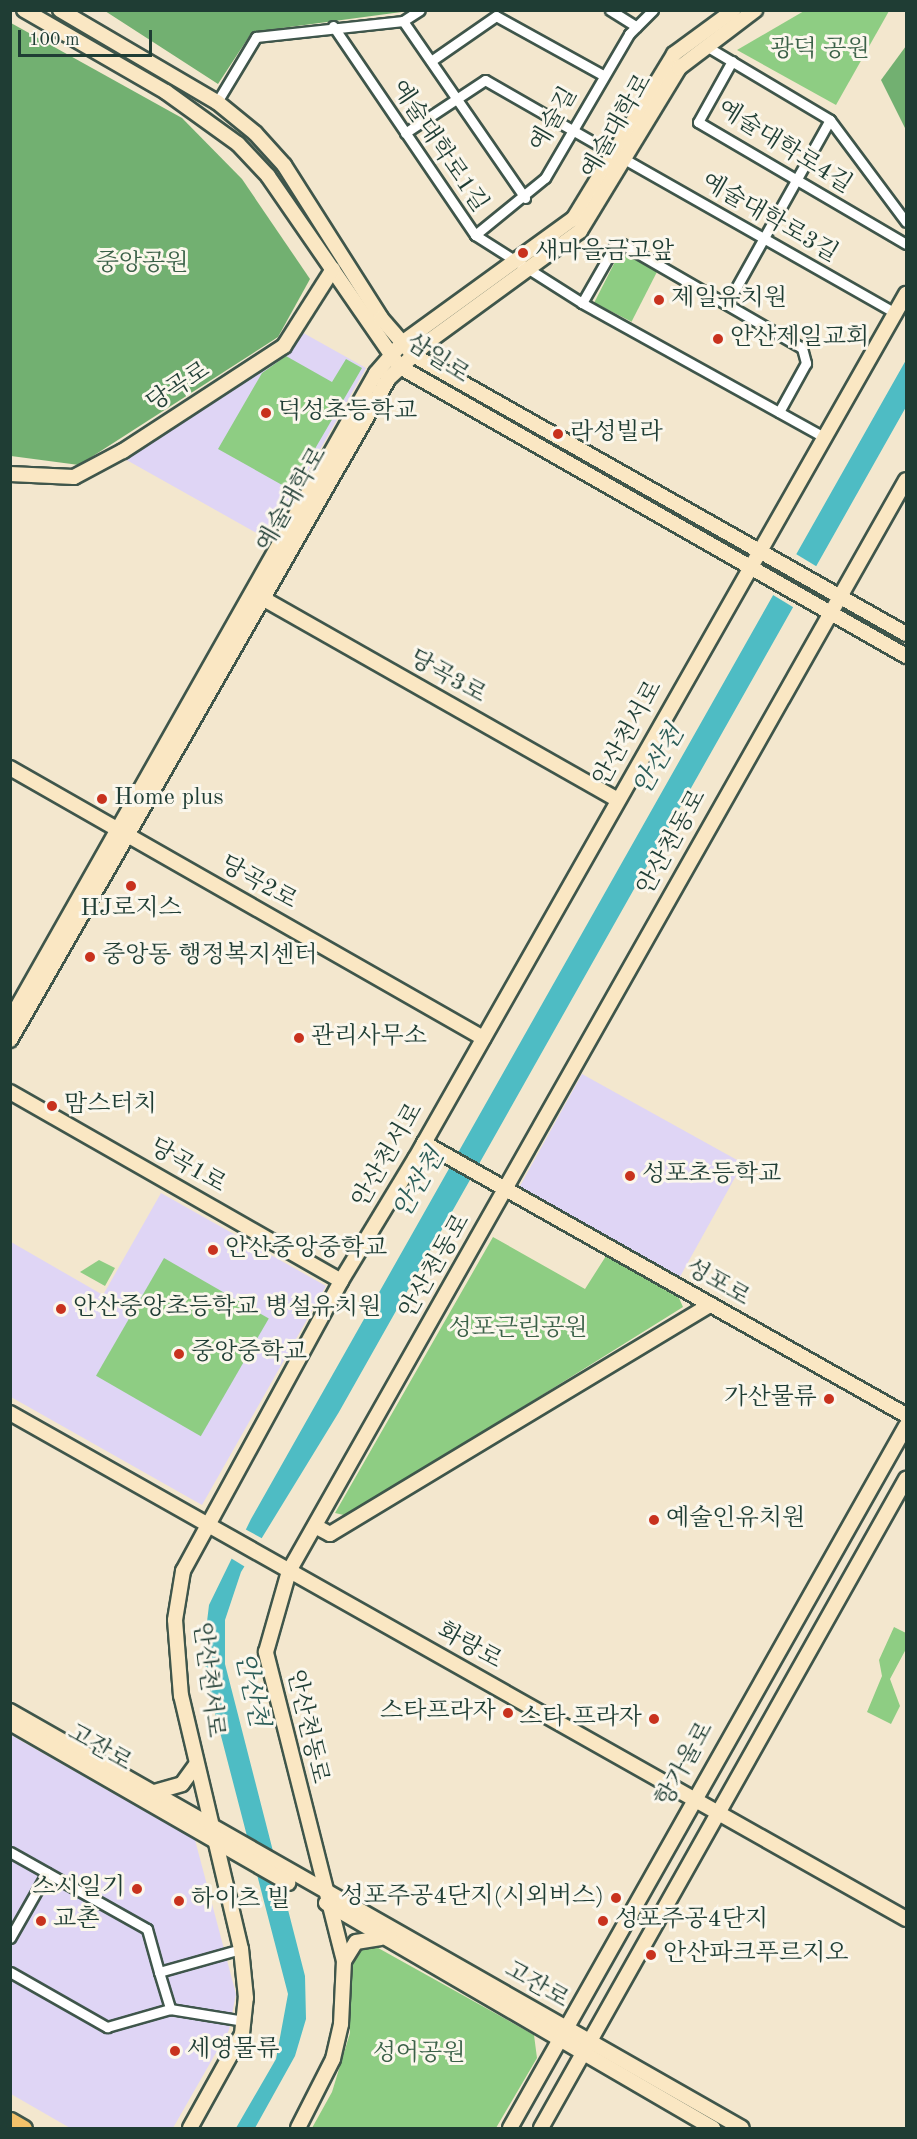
<!DOCTYPE html>
<meta charset="utf-8">
<style>
body{margin:0}
#map{position:relative;width:917px;height:2139px;overflow:hidden;background:#f3e7ce;font-family:"Old Standard TT","Noto Serif KR",serif}
div>[style]{position:absolute}
.built>*{inset:0;background:#dfd5f5;transform-origin:0 0}
.green>*{inset:0;background:#8ecd83;transform-origin:0 0}
.forest>*{inset:0;background:#72b071}
.water>*{inset:0;background:#4ebcc4}
.pier>*{inset:0;background:#f3e7ce;transform-origin:0 0}
.roads{filter:drop-shadow(2px 0 #3f564b) drop-shadow(-2px 0 #3f564b) drop-shadow(0 2px #3f564b) drop-shadow(0 -2px #3f564b)}
.street>*{height:9px;margin:-4.5px;padding:0 4.5px;transform-origin:4.5px;border-radius:4.5px;background:#fff}
.secondary>*{height:14px;margin:-7px;padding:0 7px;transform-origin:7px;border-radius:7px;background:#fae7c3}
.primary>*{height:15px;margin:-7.5px;padding:0 7.5px;transform-origin:7.5px;border-radius:7.5px;background:#f3c26a}
.dots>*{width:16px;height:16px;translate:-50% -50%;box-sizing:border-box;border:3px solid #fbf7ec;border-radius:50%}
span{translate:-50% -50%;white-space:nowrap;text-align:center;line-height:1.15;-webkit-text-stroke:6px #fbf7ec;paint-order:stroke}
.park-label{font-size:24px;color:#3b6148}
.street-label{font-size:24px;color:#1f3d34}
.poi-label{font-size:24px;color:#1f3d34}
.left{translate:0 -50%;text-align:left}
.right{translate:-100% -50%;text-align:right}
.water-label{font-size:26px;color:#2b5d58;font-style:italic}
.frame{position:absolute;inset:0;border:12px solid #1f3d34;pointer-events:none}
.scale{position:absolute;left:18px;top:30px;width:134px;height:27px;box-sizing:border-box;border:3px solid #1f3d34;border-top:0;padding-left:8px;font-size:18px;line-height:21px;white-space:nowrap;color:#1f3d34;-webkit-text-stroke:4px #fbf7ec;paint-order:stroke}
</style>
<div id="map">
<div class="built">
<i style="clip-path:polygon(298px 330px,366px 368px,269px 540px,123px 458px)"></i>
<i style="left:582px;top:1074px;width:184px;height:132px;rotate:29deg"></i>
<i style="clip-path:polygon(161px 1193px,326px 1286px,202px 1505px,11px 1397px,11px 1242px,103px 1295px)"></i>
<i style="clip-path:polygon(11px 1735px,195px 1840px,236px 1994px,229px 2030px,173px 2128px,70px 2128px,11px 2094px)"></i>
</div>
<div class="green">
<i style="clip-path:polygon(804px 11px,889px 11px,836px 105px,737px 50px)"></i>
<i style="left:620px;top:252px;width:42px;height:57px;rotate:27deg"></i>
<i style="clip-path:polygon(286px 356px,332px 382px,346px 359px,362px 368px,291px 490px,218px 449px,262px 373px)"></i>
<i style="clip-path:polygon(493px 1237px,585px 1289px,606px 1256px,679px 1298px,683px 1307px,348px 1516px,335px 1513px)"></i>
<i style="left:164px;top:1258px;width:121px;height:136px;rotate:30deg"></i>
<i style="clip-path:polygon(99px 1260px,115px 1268px,105px 1286px,80px 1272px)"></i>
<i style="clip-path:polygon(894px 1627px,906px 1633px,906px 1649px,890px 1679px,900px 1706px,891px 1724px,867px 1712px,882px 1676px,879px 1660px)"></i>
<i style="clip-path:polygon(371px 1944px,534px 2035px,537px 2058px,496px 2128px,312px 2128px,332px 2092px,350px 2033px,348px 1960px,356px 1949px)"></i>
</div>
<div class="forest">
<i style="clip-path:polygon(105px 11px,409px 11px,252px 32px,218px 84px)"></i>
<i style="clip-path:polygon(11px 23px,182px 118px,242px 179px,310px 279px,278px 337px,79px 465px,11px 456px)"></i>
<i style="clip-path:polygon(906px 46px,906px 130px,881px 80px)"></i>
</div>
<div class="water">
<i style="clip-path:polygon(906px 360px,906px 407px,339px 1412px,241px 1572px,225px 1620px,225px 1664px,305px 1976px,306px 2019px,295px 2056px,255px 2128px,236px 2128px,276px 2059px,288px 1994px,214px 1709px,203px 1655px,209px 1605px,251px 1519px)"></i>
</div>
<div class="pier">
<i style="left:796px;top:554px;width:27px;height:47px;rotate:31deg"></i>
<i style="clip-path:polygon(243px 1528px,265px 1540px,247px 1568px,229px 1557px)"></i>
</div>
<div class="roads">
<div class="street">
<i style="left:610px;top:10px;width:31px;rotate:32deg"></i>
<i style="left:403px;top:21px;width:215px;rotate:55.4deg"></i>
<i style="left:333px;top:26px;width:253px;rotate:55.8deg"></i>
<i style="left:475px;top:235px;width:127px;rotate:32.4deg"></i>
<i style="left:582px;top:303px;width:274px;rotate:29deg"></i>
<i style="left:706px;top:46px;width:144px;rotate:30.8deg"></i>
<i style="left:830px;top:120px;width:127px;rotate:53.3deg"></i>
<i style="left:431px;top:61px;width:79px;rotate:-34.7deg"></i>
<i style="left:496px;top:16px;width:122px;rotate:28.9deg"></i>
<i style="left:732px;top:61px;width:70px;rotate:119.1deg"></i>
<i style="left:698px;top:122px;width:241px;rotate:30.4deg"></i>
<i style="left:217px;top:102px;width:76px;rotate:-59deg"></i>
<i style="left:256px;top:37px;width:148px;rotate:-6.2deg"></i>
<i style="left:403px;top:21px;width:20px;rotate:-33deg"></i>
<i style="left:405px;top:133px;width:96px;rotate:-33.5deg"></i>
<i style="left:485px;top:80px;width:149px;rotate:29.8deg"></i>
<i style="left:626px;top:160px;width:306px;rotate:29.6deg"></i>
<i style="left:475px;top:235px;width:90px;rotate:-39.2deg"></i>
<i style="left:545px;top:178px;width:167px;rotate:-59.7deg"></i>
<i style="left:629px;top:34px;width:34px;rotate:-45deg"></i>
<i style="left:582px;top:303px;width:64px;rotate:-60.3deg"></i>
<i style="left:614px;top:247px;width:9px;rotate:-21deg"></i>
<i style="left:622px;top:244px;width:208px;rotate:30deg"></i>
<i style="left:802px;top:348px;width:16px;rotate:75deg"></i>
<i style="left:806px;top:363px;width:56px;rotate:118.9deg"></i>
<i style="left:727px;top:304px;width:211px;rotate:-60.8deg"></i>
<i style="left:10px;top:1852px;width:157px;rotate:29.3deg"></i>
<i style="left:147px;top:1929px;width:45px;rotate:74.4deg"></i>
<i style="left:159px;top:1972px;width:85px;rotate:-15.7deg"></i>
<i style="left:10px;top:1938px;width:75px;rotate:-60.4deg"></i>
<i style="left:10px;top:1972px;width:112px;rotate:29.6deg"></i>
<i style="left:107px;top:2027px;width:66px;rotate:-15.9deg"></i>
<i style="left:170px;top:2009px;width:75px;rotate:9.2deg"></i>
<i style="left:159px;top:1972px;width:39px;rotate:73deg"></i>
</div>
<div class="secondary">
<i style="left:24px;top:10px;width:164px;rotate:30deg"></i>
<i style="left:166px;top:92px;width:89px;rotate:35.8deg"></i>
<i style="left:238px;top:144px;width:44px;rotate:46.8deg"></i>
<i style="left:268px;top:176px;width:232px;rotate:55.4deg"></i>
<i style="left:400px;top:367px;width:583px;rotate:29.73deg"></i>
<i style="left:60px;top:10px;width:182px;rotate:30.4deg"></i>
<i style="left:217px;top:102px;width:49px;rotate:39.2deg"></i>
<i style="left:255px;top:133px;width:43px;rotate:47.8deg"></i>
<i style="left:284px;top:165px;width:181px;rotate:57.6deg"></i>
<i style="left:381px;top:318px;width:49px;rotate:49.1deg"></i>
<i style="left:413px;top:355px;width:566px;rotate:29.51deg"></i>
<i style="left:10px;top:474px;width:64px;rotate:2.7deg"></i>
<i style="left:74px;top:477px;width:55px;rotate:-28deg"></i>
<i style="left:123px;top:451px;width:192px;rotate:-33.1deg"></i>
<i style="left:284px;top:346px;width:91px;rotate:-57.5deg"></i>
<i style="left:257px;top:595px;width:415px;rotate:29.6deg"></i>
<i style="left:10px;top:768px;width:545px;rotate:29.72deg"></i>
<i style="left:10px;top:1020px;width:743px;rotate:-60.5deg"></i>
<i style="left:376px;top:373px;width:40px;rotate:-49deg"></i>
<i style="left:402px;top:343px;width:213px;rotate:-36deg"></i>
<i style="left:574px;top:218px;width:192px;rotate:-58.6deg"></i>
<i style="left:674px;top:54px;width:74px;rotate:-36.3deg"></i>
<i style="left:10px;top:1040px;width:763px;rotate:-60.21deg"></i>
<i style="left:389px;top:378px;width:54px;rotate:-42.8deg"></i>
<i style="left:429px;top:341px;width:187px;rotate:-36.1deg"></i>
<i style="left:580px;top:231px;width:191px;rotate:-58.7deg"></i>
<i style="left:679px;top:68px;width:96px;rotate:-37.3deg"></i>
<i style="left:10px;top:1092px;width:381px;rotate:29.7deg"></i>
<i style="left:424px;top:1143px;width:553px;rotate:29.44deg"></i>
<i style="left:10px;top:1413px;width:1029px;rotate:29.45deg"></i>
<i style="left:315px;top:1526px;width:17px;rotate:28deg"></i>
<i style="left:330px;top:1534px;width:444px;rotate:-31.1deg"></i>
<i style="left:10px;top:1711px;width:842px;rotate:29.67deg"></i>
<i style="left:10px;top:1723px;width:321px;rotate:29.9deg"></i>
<i style="left:151px;top:1793px;width:32px;rotate:-16deg"></i>
<i style="left:182px;top:1784px;width:24px;rotate:-54deg"></i>
<i style="left:326px;top:1903px;width:448px;rotate:30.2deg"></i>
<i style="left:344px;top:1961px;width:22px;rotate:-58deg"></i>
<i style="left:356px;top:1942px;width:25px;rotate:-9deg"></i>
<i style="left:190px;top:2128px;width:107px;rotate:-61deg"></i>
<i style="left:242px;top:2034px;width:36px;rotate:-84deg"></i>
<i style="left:246px;top:1998px;width:49px;rotate:-95.8deg"></i>
<i style="left:241px;top:1949px;width:260px;rotate:-103.3deg"></i>
<i style="left:181px;top:1696px;width:76px;rotate:-94.5deg"></i>
<i style="left:175px;top:1620px;width:50px;rotate:-80.7deg"></i>
<i style="left:183px;top:1571px;width:330px;rotate:-61.4deg"></i>
<i style="left:341px;top:1281px;width:143px;rotate:-58.8deg"></i>
<i style="left:415px;top:1159px;width:995px;rotate:-60.42deg"></i>
<i style="left:298px;top:2128px;width:77px;rotate:-63.1deg"></i>
<i style="left:333px;top:2059px;width:36px;rotate:-77deg"></i>
<i style="left:341px;top:2024px;width:63px;rotate:-87.3deg"></i>
<i style="left:344px;top:1961px;width:319px;rotate:-104.2deg"></i>
<i style="left:266px;top:1652px;width:84px;rotate:-74.1deg"></i>
<i style="left:289px;top:1571px;width:1253px;rotate:-60.51deg"></i>
<i style="left:510px;top:2128px;width:806px;rotate:-60.57deg"></i>
<i style="left:541px;top:2128px;width:745px;rotate:-60.65deg"></i>
</div>
<div class="primary">
<i style="left:10px;top:2120px;width:16px;rotate:30deg"></i>
</div>
</div>
<div class="dots">
<i style="left:523px;top:253px;background:#c8321e"></i>
<i style="left:659px;top:300px;background:#c8321e"></i>
<i style="left:718px;top:339px;background:#c8321e"></i>
<i style="left:266px;top:413px;background:#c8321e"></i>
<i style="left:558px;top:434px;background:#c8321e"></i>
<i style="left:102px;top:799px;background:#c8321e"></i>
<i style="left:131px;top:886px;background:#c8321e"></i>
<i style="left:90px;top:957px;background:#c8321e"></i>
<i style="left:299px;top:1038px;background:#c8321e"></i>
<i style="left:52px;top:1106px;background:#c8321e"></i>
<i style="left:630px;top:1176px;background:#c8321e"></i>
<i style="left:213px;top:1250px;background:#c8321e"></i>
<i style="left:61px;top:1309px;background:#c8321e"></i>
<i style="left:179px;top:1354px;background:#c8321e"></i>
<i style="left:829px;top:1399px;background:#c8321e"></i>
<i style="left:654px;top:1520px;background:#c8321e"></i>
<i style="left:508px;top:1713px;background:#c8321e"></i>
<i style="left:654px;top:1719px;background:#c8321e"></i>
<i style="left:137px;top:1889px;background:#c8321e"></i>
<i style="left:616px;top:1898px;background:#c8321e"></i>
<i style="left:179px;top:1901px;background:#c8321e"></i>
<i style="left:41px;top:1921px;background:#c8321e"></i>
<i style="left:603px;top:1921px;background:#c8321e"></i>
<i style="left:651px;top:1955px;background:#c8321e"></i>
<i style="left:175px;top:2051px;background:#c8321e"></i>
</div>
<div class="park-label">
<span style="left:820px;top:51px">광덕 공원</span>
<span style="left:142px;top:265px">중앙공원</span>
<span style="left:518px;top:1330px">성포근린공원</span>
<span style="left:419px;top:2055px">성어공원</span>
</div>
<div class="street-label">
<span style="left:555px;top:120px;rotate:-60deg">예술길</span>
<span style="left:618px;top:127px;rotate:-60deg">예술대학로</span>
<span style="left:438px;top:147px;rotate:56deg">예술대학로1길</span>
<span style="left:784px;top:148px;rotate:32deg">예술대학로4길</span>
<span style="left:769px;top:219px;rotate:30deg">예술대학로3길</span>
<span style="left:437px;top:360px;rotate:33deg">삼일로</span>
<span style="left:179px;top:388px;rotate:-33deg">당곡로</span>
<span style="left:293px;top:500px;rotate:-60deg">예술대학로</span>
<span style="left:447px;top:678px;rotate:29deg">당곡3로</span>
<span style="left:629px;top:734px;rotate:-61deg">안산천서로</span>
<span style="left:673px;top:843px;rotate:-61deg">안산천동로</span>
<span style="left:258px;top:884px;rotate:29deg">당곡2로</span>
<span style="left:389px;top:1156px;rotate:-60deg">안산천서로</span>
<span style="left:187px;top:1167px;rotate:30deg">당곡1로</span>
<span style="left:436px;top:1267px;rotate:-60deg">안산천동로</span>
<span style="left:717px;top:1284px;rotate:30deg">성포로</span>
<span style="left:469px;top:1647px;rotate:29deg">화랑로</span>
<span style="left:207px;top:1680px;rotate:83deg">안산천서로</span>
<span style="left:306px;top:1727px;rotate:77deg">안산천동로</span>
<span style="left:99px;top:1749px;rotate:30deg">고잔로</span>
<span style="left:686px;top:1765px;rotate:-61deg">항가울로</span>
<span style="left:536px;top:1986px;rotate:30deg">고잔로</span>
</div>
<div class="poi-label">
<span class="left" style="left:535px;top:253px">새마을금고앞</span>
<span class="left" style="left:671px;top:300px">제일유치원</span>
<span class="left" style="left:730px;top:339px">안산제일교회</span>
<span class="left" style="left:278px;top:413px">덕성초등학교</span>
<span class="left" style="left:570px;top:434px">라성빌라</span>
<span class="left" style="left:114px;top:799px">Home plus</span>
<span style="left:131px;top:910px">HJ로지스</span>
<span class="left" style="left:102px;top:957px">중앙동 행정복지센터</span>
<span class="left" style="left:311px;top:1038px">관리사무소</span>
<span class="left" style="left:64px;top:1106px">맘스터치</span>
<span class="left" style="left:642px;top:1176px">성포초등학교</span>
<span class="left" style="left:225px;top:1250px">안산중앙중학교</span>
<span class="left" style="left:73px;top:1309px">안산중앙초등학교 병설유치원</span>
<span class="left" style="left:191px;top:1354px">중앙중학교</span>
<span class="right" style="left:817px;top:1399px">가산물류</span>
<span class="left" style="left:666px;top:1520px">예술인유치원</span>
<span class="right" style="left:496px;top:1713px">스타프라자</span>
<span class="right" style="left:642px;top:1719px">스타 프라자</span>
<span class="right" style="left:125px;top:1889px">스시일기</span>
<span class="right" style="left:604px;top:1898px">성포주공4단지(시외버스)</span>
<span class="left" style="left:191px;top:1901px">하이츠 빌</span>
<span class="left" style="left:53px;top:1921px">교촌</span>
<span class="left" style="left:615px;top:1921px">성포주공4단지</span>
<span class="left" style="left:663px;top:1955px">안산파크푸르지오</span>
<span class="left" style="left:187px;top:2051px">세영물류</span>
</div>
<div class="water-label">
<span style="left:660px;top:761px;rotate:-60deg">안산천</span>
<span style="left:420px;top:1184px;rotate:-60deg">안산천</span>
<span style="left:250px;top:1690px;rotate:78deg">안산천</span>
</div>
<div class="frame"></div>
<div class="scale">100 m</div>
</div>
